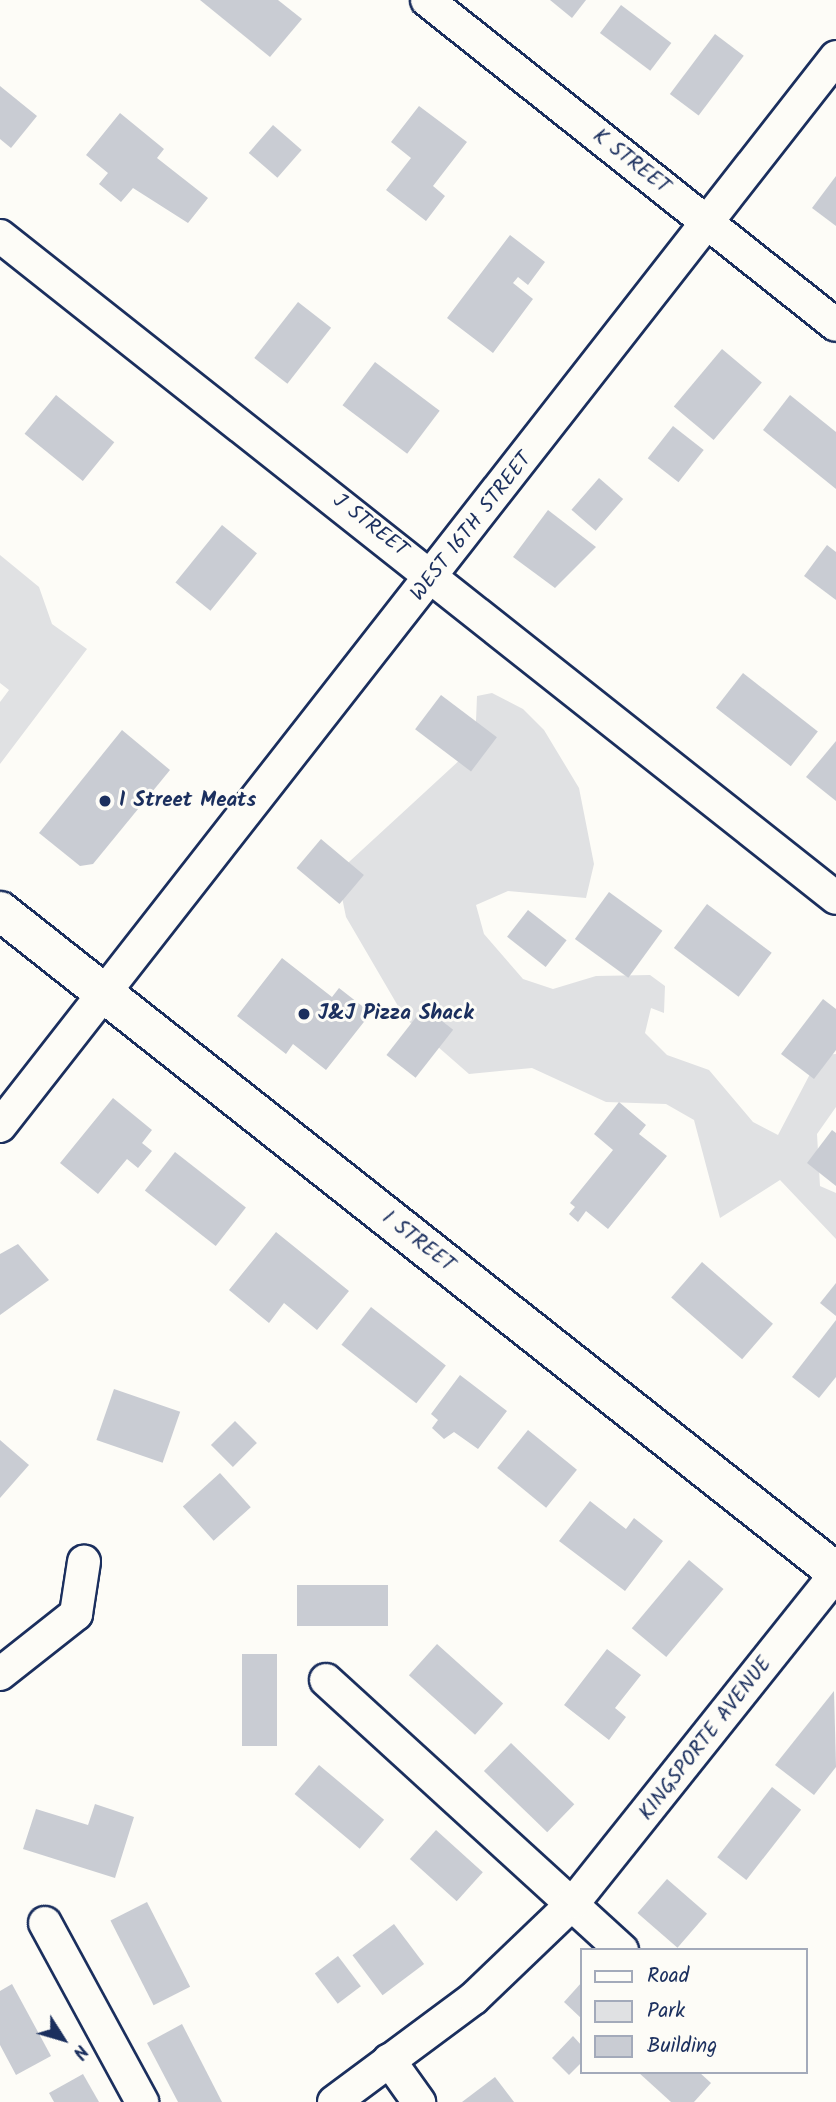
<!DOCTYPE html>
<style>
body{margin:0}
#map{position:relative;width:836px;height:2102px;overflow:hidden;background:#fdfcf7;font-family:Kalam,sans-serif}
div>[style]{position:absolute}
.green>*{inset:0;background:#e0e1e3}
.building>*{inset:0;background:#c9ccd3;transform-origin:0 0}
.roads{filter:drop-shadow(2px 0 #1b2f5e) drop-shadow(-2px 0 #1b2f5e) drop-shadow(0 2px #1b2f5e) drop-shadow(0 -2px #1b2f5e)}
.street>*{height:32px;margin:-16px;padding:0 16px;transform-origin:16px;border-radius:16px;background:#fdfcf7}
.secondary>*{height:38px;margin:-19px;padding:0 19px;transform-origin:19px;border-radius:19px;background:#fdfcf7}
.dots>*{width:19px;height:19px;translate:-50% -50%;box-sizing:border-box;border:4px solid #fdfcf7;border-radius:50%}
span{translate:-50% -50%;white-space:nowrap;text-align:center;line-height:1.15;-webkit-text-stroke:6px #fdfcf7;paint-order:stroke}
.street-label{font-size:21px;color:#1b2f5e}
.poi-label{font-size:21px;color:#1b2f5e;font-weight:700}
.left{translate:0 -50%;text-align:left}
.legend{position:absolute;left:580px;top:1948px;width:228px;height:126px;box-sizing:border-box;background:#fdfcf7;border:2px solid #a3aaba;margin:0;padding:9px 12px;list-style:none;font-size:21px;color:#1b2f5e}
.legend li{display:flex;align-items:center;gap:14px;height:35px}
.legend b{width:35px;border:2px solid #a3aaba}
.north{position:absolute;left:28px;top:2004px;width:70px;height:70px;-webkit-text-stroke:5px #fdfcf7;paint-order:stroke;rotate:127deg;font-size:19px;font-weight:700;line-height:28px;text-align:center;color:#1b2f5e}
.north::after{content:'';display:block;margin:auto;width:24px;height:32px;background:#1b2f5e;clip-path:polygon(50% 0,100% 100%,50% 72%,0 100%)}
</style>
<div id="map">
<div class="green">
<i style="clip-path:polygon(0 555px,39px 587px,52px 624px,87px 649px,0 764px,0 702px,9px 690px,0 683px)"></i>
<i style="clip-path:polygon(492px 693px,523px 709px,544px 730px,579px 788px,594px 864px,586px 898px,508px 891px,476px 905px,484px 934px,523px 979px,553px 989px,596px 976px,650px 975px,665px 986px,664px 1013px,651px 1008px,645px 1033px,667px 1055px,709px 1070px,753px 1122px,778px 1135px,820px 1055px,836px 1054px,836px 1107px,817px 1134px,820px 1186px,836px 1193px,836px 1239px,780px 1180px,720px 1218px,694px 1120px,666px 1104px,606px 1102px,532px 1068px,469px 1074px,405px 1018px,346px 917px,337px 873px,475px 746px,477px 696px)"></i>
</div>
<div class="building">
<i style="clip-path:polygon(200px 0,278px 0,302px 19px,270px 57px)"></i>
<i style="clip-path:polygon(550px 0,586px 0,572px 18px)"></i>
<i style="left:621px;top:5px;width:63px;height:35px;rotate:37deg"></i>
<i style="left:715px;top:34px;width:36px;height:75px;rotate:37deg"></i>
<i style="clip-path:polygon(0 86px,37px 116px,11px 148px,0 139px)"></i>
<i style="clip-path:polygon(419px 106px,467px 142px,433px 186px,445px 196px,426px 221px,386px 190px,411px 158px,391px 142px)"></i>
<i style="clip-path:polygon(120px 113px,164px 149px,157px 158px,208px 198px,188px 223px,133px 188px,121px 202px,99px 184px,108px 173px,86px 155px)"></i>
<i style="left:273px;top:125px;width:38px;height:37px;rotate:41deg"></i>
<i style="clip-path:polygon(836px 176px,836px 226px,812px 208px)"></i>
<i style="clip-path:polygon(510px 235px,545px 262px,528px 285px,518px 277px,513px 283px,533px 299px,493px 353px,447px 318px)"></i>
<i style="left:298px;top:302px;width:42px;height:71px;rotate:38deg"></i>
<i style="left:722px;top:349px;width:52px;height:75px;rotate:40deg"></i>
<i style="left:375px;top:362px;width:81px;height:54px;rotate:37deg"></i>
<i style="left:56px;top:395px;width:75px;height:50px;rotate:39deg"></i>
<i style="clip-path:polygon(790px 395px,836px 432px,836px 489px,763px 430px)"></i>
<i style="left:673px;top:426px;width:39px;height:41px;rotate:38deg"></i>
<i style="left:599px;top:478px;width:32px;height:42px;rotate:41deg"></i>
<i style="clip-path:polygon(548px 510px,596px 547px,555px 588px,513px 557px)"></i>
<i style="left:222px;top:525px;width:45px;height:74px;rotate:39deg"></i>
<i style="clip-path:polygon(827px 545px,836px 552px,836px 600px,804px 576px)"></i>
<i style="left:743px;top:673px;width:95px;height:44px;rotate:38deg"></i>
<i style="left:441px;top:695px;width:70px;height:43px;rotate:37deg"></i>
<i style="clip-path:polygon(122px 730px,170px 770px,93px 864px,80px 866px,39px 833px)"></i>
<i style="clip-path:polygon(836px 741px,836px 801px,806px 777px)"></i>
<i style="left:321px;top:839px;width:56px;height:38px;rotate:40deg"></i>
<i style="left:609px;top:892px;width:66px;height:58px;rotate:36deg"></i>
<i style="left:707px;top:904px;width:81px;height:55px;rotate:37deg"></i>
<i style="left:528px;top:910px;width:49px;height:34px;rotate:38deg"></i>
<i style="clip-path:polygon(282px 958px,332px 997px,339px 988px,371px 1013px,326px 1070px,293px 1044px,286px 1054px,237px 1016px)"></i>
<i style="clip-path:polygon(823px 999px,836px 1009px,836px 1050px,814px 1079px,781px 1054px)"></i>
<i style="left:424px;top:1007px;width:37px;height:61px;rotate:38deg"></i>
<i style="clip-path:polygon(113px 1098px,152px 1130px,142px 1143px,152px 1151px,138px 1168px,127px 1159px,98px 1194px,60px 1163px)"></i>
<i style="clip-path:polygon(619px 1102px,646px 1125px,639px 1134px,667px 1156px,608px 1229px,586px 1211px,578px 1222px,569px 1214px,575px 1207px,570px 1203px,613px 1150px,594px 1134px)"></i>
<i style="clip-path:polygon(832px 1130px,836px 1133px,836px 1186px,807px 1163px)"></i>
<i style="left:175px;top:1152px;width:90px;height:49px;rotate:38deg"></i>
<i style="clip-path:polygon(276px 1232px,349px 1291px,317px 1330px,284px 1303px,269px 1323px,229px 1290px)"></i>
<i style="clip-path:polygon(18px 1244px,49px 1280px,0 1315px,0 1254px)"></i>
<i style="left:702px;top:1262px;width:94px;height:47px;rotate:41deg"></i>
<i style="clip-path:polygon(836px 1283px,836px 1316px,820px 1303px)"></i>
<i style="left:371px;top:1307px;width:95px;height:48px;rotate:38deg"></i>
<i style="clip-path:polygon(836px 1320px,836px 1377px,819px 1398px,792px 1377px)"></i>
<i style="clip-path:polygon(460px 1375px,507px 1411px,478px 1449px,454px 1432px,444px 1439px,432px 1428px,438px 1420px,431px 1414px)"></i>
<i style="left:114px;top:1389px;width:70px;height:54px;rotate:19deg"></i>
<i style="left:235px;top:1421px;width:31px;height:34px;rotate:45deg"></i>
<i style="left:528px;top:1430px;width:63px;height:49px;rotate:39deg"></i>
<i style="clip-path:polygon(0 1440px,29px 1465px,0 1498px)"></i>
<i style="left:220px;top:1473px;width:46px;height:50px;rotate:48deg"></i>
<i style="clip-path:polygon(590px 1501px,626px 1529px,634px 1518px,663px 1541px,625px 1591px,559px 1541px)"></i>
<i style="left:689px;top:1560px;width:45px;height:89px;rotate:40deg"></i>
<i style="left:297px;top:1585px;width:91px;height:41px"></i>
<i style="left:437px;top:1644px;width:89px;height:42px;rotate:42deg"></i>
<i style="clip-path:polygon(607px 1649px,641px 1675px,615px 1708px,626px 1717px,609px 1740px,564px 1705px)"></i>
<i style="left:242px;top:1654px;width:35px;height:92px"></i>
<i style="clip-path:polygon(834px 1691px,836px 1767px,814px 1795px,775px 1765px)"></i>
<i style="left:511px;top:1743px;width:88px;height:39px;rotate:44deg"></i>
<i style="left:319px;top:1765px;width:85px;height:38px;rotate:40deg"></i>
<i style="left:772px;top:1787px;width:37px;height:89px;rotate:38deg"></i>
<i style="clip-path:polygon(95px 1804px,134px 1817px,115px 1878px,23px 1849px,36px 1809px,88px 1825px)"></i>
<i style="left:436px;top:1830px;width:63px;height:39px;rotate:42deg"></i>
<i style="left:667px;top:1879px;width:53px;height:45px;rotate:41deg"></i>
<i style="left:147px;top:1902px;width:95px;height:41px;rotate:63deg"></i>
<i style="left:394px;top:1924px;width:50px;height:52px;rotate:53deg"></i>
<i style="left:338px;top:1956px;width:38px;height:29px;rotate:53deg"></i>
<i style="clip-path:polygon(582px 1982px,582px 2019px,564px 2002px)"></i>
<i style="clip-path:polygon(12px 1984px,51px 2056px,16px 2075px,0 2045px,0 1991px)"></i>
<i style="clip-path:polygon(182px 2024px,222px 2102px,178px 2102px,147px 2043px)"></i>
<i style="clip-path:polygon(573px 2036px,582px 2046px,582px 2062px,569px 2075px,552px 2058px)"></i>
<i style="clip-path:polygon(638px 2072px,699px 2072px,711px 2083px,694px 2102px,671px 2102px)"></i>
<i style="clip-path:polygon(83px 2074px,99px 2102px,54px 2102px,49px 2093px)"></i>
<i style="clip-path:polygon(495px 2077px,514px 2102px,462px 2102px)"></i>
</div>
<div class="roads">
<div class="street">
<i style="left:427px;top:0;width:522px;rotate:38.47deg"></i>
<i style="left:0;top:236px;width:1066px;rotate:38.37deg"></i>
<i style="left:0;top:1126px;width:1357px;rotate:-51.97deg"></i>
<i style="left:0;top:1674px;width:97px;rotate:-38.3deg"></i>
<i style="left:76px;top:1614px;width:53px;rotate:-81.3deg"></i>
<i style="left:326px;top:1680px;width:401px;rotate:42.4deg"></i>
<i style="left:45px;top:1923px;width:204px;rotate:61.5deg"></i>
<i style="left:389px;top:2060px;width:52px;rotate:54.5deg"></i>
<i style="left:334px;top:2102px;width:174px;rotate:-36.6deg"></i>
<i style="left:474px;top:1998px;width:139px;rotate:-43.8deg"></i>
<i style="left:574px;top:1902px;width:420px;rotate:-51.4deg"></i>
</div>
<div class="secondary">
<i style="left:0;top:911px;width:1066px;rotate:38.33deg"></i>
</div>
</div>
<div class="dots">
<i style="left:105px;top:801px;background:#1b2f5e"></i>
<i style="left:304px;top:1014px;background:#1b2f5e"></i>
</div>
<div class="street-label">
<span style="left:631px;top:162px;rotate:38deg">K STREET</span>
<span style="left:370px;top:526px;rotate:38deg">J STREET</span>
<span style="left:472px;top:527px;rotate:-52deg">WEST 16TH STREET</span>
<span style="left:418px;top:1242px;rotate:38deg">I STREET</span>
<span style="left:706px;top:1739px;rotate:-52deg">KINGSPORTE AVENUE</span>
</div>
<div class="poi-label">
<span class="left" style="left:119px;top:801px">I Street Meats</span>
<span class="left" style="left:318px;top:1014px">J&amp;J Pizza Shack</span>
</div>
<ul class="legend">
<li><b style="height:9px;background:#fdfcf7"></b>Road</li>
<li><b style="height:19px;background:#e0e1e3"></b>Park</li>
<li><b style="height:19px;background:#c9ccd3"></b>Building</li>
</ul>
<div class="north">N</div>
</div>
